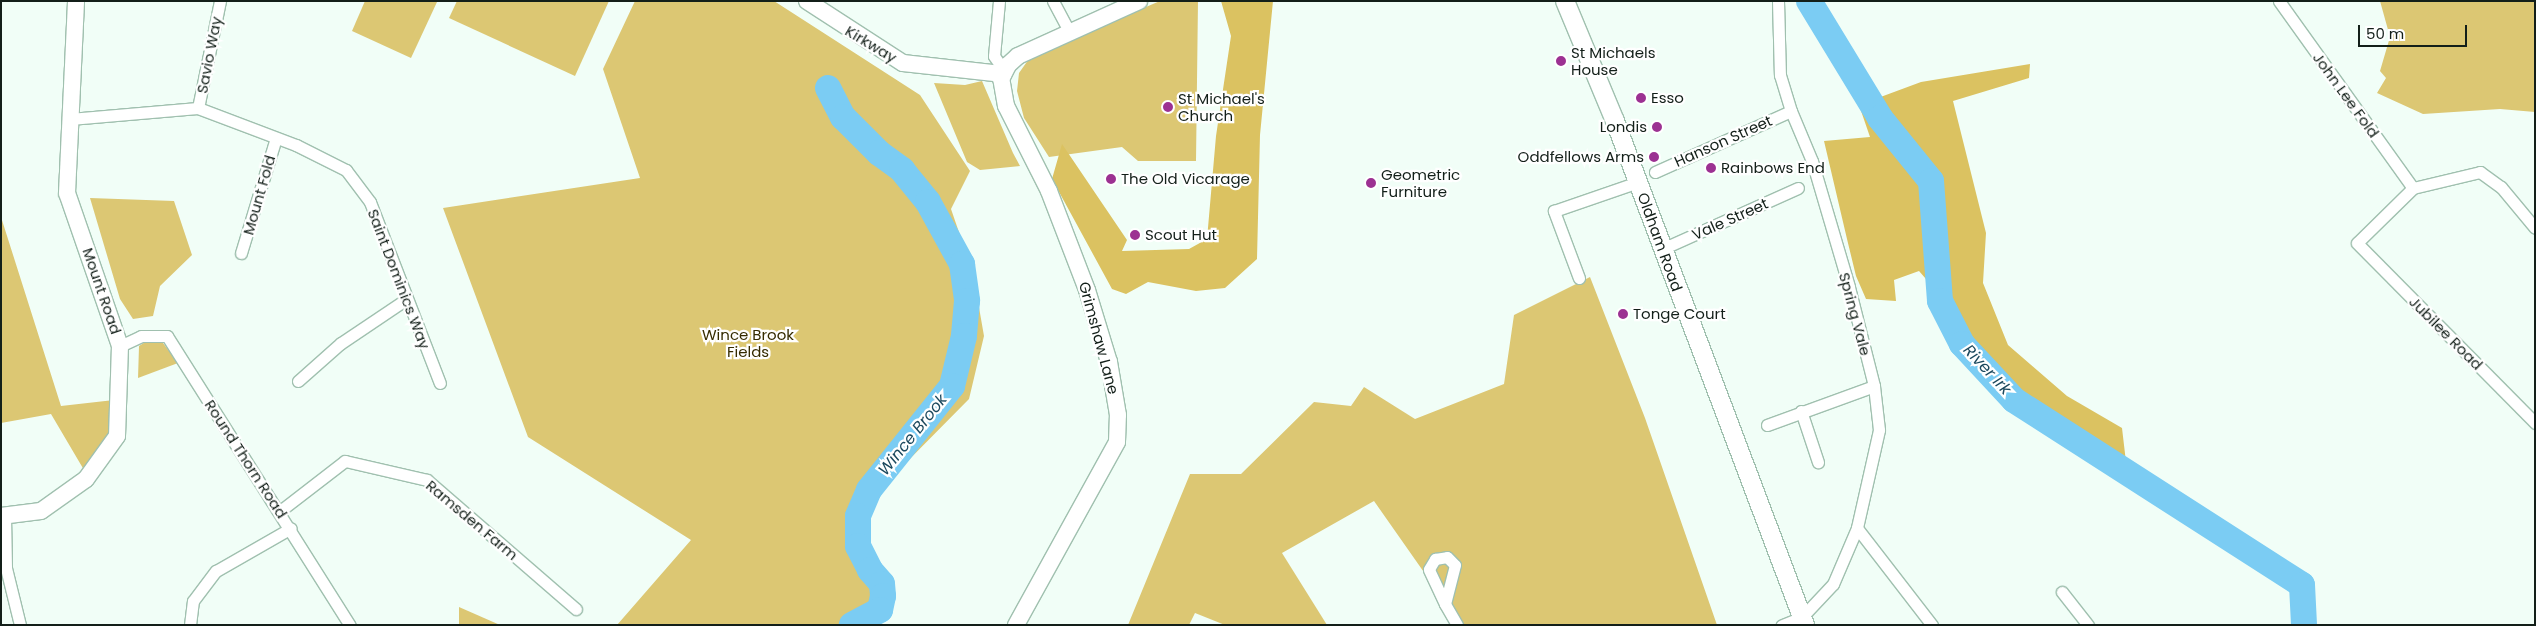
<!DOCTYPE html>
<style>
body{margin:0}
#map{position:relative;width:2536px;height:626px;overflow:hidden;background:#f1fef7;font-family:Poppins,sans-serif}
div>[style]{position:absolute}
.green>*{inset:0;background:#dcc773}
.forest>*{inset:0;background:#dbc261}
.river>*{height:26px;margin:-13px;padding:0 13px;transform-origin:13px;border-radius:13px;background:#7bccf3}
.roads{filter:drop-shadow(1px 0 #a0c0af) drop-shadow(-1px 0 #a0c0af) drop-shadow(0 1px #a0c0af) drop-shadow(0 -1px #a0c0af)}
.street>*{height:11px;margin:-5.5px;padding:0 5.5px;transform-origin:5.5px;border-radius:5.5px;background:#fff}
.secondary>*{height:16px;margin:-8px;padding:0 8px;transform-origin:8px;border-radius:8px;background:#fff}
.primary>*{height:18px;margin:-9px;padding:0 9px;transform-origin:9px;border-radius:9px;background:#fff}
.dots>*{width:14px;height:14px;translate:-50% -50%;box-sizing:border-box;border:2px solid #fff;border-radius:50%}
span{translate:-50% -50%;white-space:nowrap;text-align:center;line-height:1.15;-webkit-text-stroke:4.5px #fff;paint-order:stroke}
.street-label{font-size:15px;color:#131f19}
.poi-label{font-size:15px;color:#131f19}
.left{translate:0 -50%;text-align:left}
.right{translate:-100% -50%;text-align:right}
.park-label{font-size:15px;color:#352b00}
.water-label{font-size:16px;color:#1c495e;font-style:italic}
.frame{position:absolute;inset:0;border:2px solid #131f19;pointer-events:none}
.scale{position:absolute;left:2358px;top:25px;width:109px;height:22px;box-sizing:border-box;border:2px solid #131f19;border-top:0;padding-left:6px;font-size:15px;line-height:18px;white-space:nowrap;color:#131f19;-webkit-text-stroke:4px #fff;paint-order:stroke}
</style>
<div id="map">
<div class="green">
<i style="clip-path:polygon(365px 1px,437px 2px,411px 58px,352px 31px)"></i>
<i style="clip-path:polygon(457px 1px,609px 1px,575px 76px,449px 18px)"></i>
<i style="clip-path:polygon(635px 1px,774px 1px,920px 95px,970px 171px,951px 209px,973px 273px,984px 336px,969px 399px,886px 483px,862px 522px,874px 565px,891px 593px,882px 621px,873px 625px,617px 625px,691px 540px,528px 437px,443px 208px,640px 178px,603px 69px)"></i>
<i style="clip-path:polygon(1160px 1px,1198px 1px,1196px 161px,1138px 161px,1122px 147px,1049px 157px,1024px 118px,1017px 91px,1019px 73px,1031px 56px)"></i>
<i style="clip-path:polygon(2380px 1px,2535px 1px,2535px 112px,2500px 109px,2423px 114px,2377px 93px,2386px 78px,2380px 71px,2390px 37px)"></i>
<i style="clip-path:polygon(1px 62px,1px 217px,61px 406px,114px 400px,113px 433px,84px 470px,51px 414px,1px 423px)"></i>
<i style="clip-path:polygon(982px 81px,1013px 153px,1020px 166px,980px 170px,967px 162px,934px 83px,965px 85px)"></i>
<i style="clip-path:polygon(90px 198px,174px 201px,192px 255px,160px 286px,153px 316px,133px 319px,120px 299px)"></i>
<i style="clip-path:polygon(1590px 277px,1645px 418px,1717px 625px,1461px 625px,1374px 501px,1282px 553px,1327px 625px,1225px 625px,1195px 613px,1189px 625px,1128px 625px,1190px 474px,1241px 474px,1314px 402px,1351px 406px,1364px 387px,1415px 419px,1504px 384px,1514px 315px)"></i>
<i style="clip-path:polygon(150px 339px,163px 343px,178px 363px,138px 378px,139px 346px)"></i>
<i style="clip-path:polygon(459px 607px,500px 625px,459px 625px)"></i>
</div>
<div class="forest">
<i style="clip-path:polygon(1221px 1px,1273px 1px,1260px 135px,1257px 259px,1225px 288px,1196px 291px,1148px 282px,1126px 294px,1112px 289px,1052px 179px,1062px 144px,1127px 240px,1122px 251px,1189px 249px,1207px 239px,1216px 136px,1231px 36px)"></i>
<i style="clip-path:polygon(2030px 64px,2029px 78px,1953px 101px,1986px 233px,1983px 283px,2008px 345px,2067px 396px,2122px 428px,2126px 462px,2060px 421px,2001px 395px,1961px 352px,1933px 287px,1919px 271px,1894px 280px,1896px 301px,1866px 299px,1856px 276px,1847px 239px,1824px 141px,1870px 137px,1859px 105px,1921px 82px)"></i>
</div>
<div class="river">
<i style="left:1809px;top:1px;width:137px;rotate:58.7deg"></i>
<i style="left:1880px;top:118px;width:81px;rotate:51deg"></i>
<i style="left:1931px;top:181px;width:120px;rotate:85.7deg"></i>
<i style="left:1940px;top:301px;width:48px;rotate:62.9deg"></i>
<i style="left:1962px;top:344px;width:76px;rotate:47.1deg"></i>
<i style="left:2014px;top:400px;width:342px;rotate:32.7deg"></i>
<i style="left:2302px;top:585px;width:40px;rotate:87.1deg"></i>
<i style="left:828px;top:88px;width:33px;rotate:63deg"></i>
<i style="left:843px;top:117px;width:51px;rotate:45deg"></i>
<i style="left:879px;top:153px;width:29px;rotate:36deg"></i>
<i style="left:902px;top:170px;width:41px;rotate:50.9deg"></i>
<i style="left:928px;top:202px;width:71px;rotate:61.3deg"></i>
<i style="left:962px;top:264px;width:37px;rotate:82deg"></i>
<i style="left:967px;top:301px;width:35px;rotate:95deg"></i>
<i style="left:964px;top:336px;width:51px;rotate:103.5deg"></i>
<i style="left:952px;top:386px;width:133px;rotate:128.6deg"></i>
<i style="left:869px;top:490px;width:28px;rotate:113deg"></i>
<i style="left:858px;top:516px;width:30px;rotate:90deg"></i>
<i style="left:858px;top:546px;width:27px;rotate:63deg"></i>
<i style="left:870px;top:570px;width:18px;rotate:49deg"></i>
<i style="left:882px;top:584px;width:12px;rotate:85deg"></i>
<i style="left:883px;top:596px;width:14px;rotate:102deg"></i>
<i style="left:880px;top:610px;width:32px;rotate:152deg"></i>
</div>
<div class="roads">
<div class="street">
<i style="left:999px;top:1px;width:55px;rotate:95.2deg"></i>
<i style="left:994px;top:56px;width:12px;rotate:55deg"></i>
<i style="left:1001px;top:66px;width:5px;rotate:11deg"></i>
<i style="left:1053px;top:1px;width:34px;rotate:62deg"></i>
<i style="left:1778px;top:1px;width:74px;rotate:88.5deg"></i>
<i style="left:1780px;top:75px;width:38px;rotate:73deg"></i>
<i style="left:1791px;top:111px;width:54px;rotate:67.2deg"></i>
<i style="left:1812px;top:161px;width:131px;rotate:73.6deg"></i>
<i style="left:1849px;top:287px;width:102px;rotate:75.8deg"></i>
<i style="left:1874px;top:386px;width:44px;rotate:83.5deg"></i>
<i style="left:1879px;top:430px;width:100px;rotate:102.7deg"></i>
<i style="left:1857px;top:528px;width:61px;rotate:113.2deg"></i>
<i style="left:1833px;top:584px;width:45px;rotate:133.2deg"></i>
<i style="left:1802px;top:617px;width:22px;rotate:158deg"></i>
<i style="left:2279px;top:1px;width:230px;rotate:54.4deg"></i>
<i style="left:198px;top:108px;width:109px;rotate:-78.4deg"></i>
<i style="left:70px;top:119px;width:128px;rotate:-4.9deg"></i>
<i style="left:198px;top:108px;width:105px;rotate:20.7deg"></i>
<i style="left:296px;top:145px;width:56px;rotate:26.6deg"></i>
<i style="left:346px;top:170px;width:40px;rotate:53deg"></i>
<i style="left:370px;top:202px;width:194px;rotate:68.9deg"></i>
<i style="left:1655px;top:172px;width:149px;rotate:-24.2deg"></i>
<i style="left:2413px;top:188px;width:78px;rotate:135.5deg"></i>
<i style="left:2357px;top:243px;width:253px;rotate:45.3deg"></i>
<i style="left:2413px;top:188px;width:69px;rotate:-13.4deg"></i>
<i style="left:2480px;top:172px;width:26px;rotate:36deg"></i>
<i style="left:2501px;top:187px;width:53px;rotate:50.3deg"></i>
<i style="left:1662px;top:249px;width:149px;rotate:-24.2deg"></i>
<i style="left:241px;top:253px;width:120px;rotate:-73.1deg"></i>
<i style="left:1579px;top:278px;width:72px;rotate:-110.5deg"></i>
<i style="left:1554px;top:211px;width:89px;rotate:-19deg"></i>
<i style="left:120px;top:346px;width:23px;rotate:-25deg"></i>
<i style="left:141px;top:336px;width:26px"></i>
<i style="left:167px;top:336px;width:342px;rotate:57.7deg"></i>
<i style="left:298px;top:381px;width:57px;rotate:-41.5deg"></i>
<i style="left:341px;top:343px;width:77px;rotate:-33.9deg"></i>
<i style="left:1801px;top:411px;width:54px;rotate:71.6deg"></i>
<i style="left:1767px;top:425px;width:114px;rotate:-20deg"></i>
<i style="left:280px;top:511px;width:82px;rotate:-37.6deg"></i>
<i style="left:345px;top:461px;width:84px;rotate:13deg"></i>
<i style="left:427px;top:480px;width:197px;rotate:40.9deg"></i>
<i style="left:5px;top:516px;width:52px;rotate:88.9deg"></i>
<i style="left:6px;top:568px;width:59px;rotate:76.2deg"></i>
<i style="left:1857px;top:528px;width:123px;rotate:52.3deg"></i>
<i style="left:2062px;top:592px;width:42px;rotate:51.8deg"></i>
<i style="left:1445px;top:604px;width:38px;rotate:-115deg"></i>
<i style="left:1429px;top:569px;width:12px;rotate:-59deg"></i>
<i style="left:1435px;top:559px;width:12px;rotate:-9deg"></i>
<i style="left:1447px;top:557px;width:11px;rotate:45deg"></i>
<i style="left:1455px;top:565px;width:40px;rotate:104.4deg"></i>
<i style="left:1445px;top:604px;width:24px;rotate:60deg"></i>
<i style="left:190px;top:625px;width:24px;rotate:-83deg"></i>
<i style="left:193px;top:601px;width:38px;rotate:-53deg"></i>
<i style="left:216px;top:571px;width:86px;rotate:-29.8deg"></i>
</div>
<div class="secondary">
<i style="left:807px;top:1px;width:114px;rotate:32.9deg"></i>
<i style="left:903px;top:63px;width:101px;rotate:6.3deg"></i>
<i style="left:1px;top:516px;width:40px;rotate:-7.1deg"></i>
<i style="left:41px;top:511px;width:55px;rotate:-35.4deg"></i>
<i style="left:86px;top:479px;width:53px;rotate:-54.2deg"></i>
<i style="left:117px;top:436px;width:90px;rotate:-88.1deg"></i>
<i style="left:120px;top:346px;width:162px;rotate:-109.1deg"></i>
<i style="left:67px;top:193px;width:192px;rotate:-87.3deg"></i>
<i style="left:1016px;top:625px;width:209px;rotate:-61.1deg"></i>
<i style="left:1117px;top:442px;width:27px;rotate:-88deg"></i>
<i style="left:1118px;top:415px;width:54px;rotate:-99.6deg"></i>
<i style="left:1109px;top:362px;width:75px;rotate:-107deg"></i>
<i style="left:1087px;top:290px;width:106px;rotate:-111deg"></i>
<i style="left:1049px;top:191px;width:95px;rotate:-116.8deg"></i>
<i style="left:1006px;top:106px;width:27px;rotate:-100deg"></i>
<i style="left:1001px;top:79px;width:16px;rotate:-63deg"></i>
<i style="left:1008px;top:65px;width:13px;rotate:-42deg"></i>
<i style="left:1018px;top:56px;width:133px;rotate:-24.4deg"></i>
</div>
<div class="primary">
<i style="left:1565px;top:1px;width:130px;rotate:67.4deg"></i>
<i style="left:1615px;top:121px;width:539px;rotate:69.34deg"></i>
</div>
</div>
<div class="dots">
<i style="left:1561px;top:61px;background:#9c3192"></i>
<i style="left:1641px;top:98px;background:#9c3192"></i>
<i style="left:1168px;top:107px;background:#9c3192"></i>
<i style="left:1657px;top:127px;background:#9c3192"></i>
<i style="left:1654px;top:157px;background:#9c3192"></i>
<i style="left:1711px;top:168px;background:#9c3192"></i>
<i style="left:1111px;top:179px;background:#9c3192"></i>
<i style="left:1371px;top:183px;background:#9c3192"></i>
<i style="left:1135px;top:235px;background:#9c3192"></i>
<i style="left:1623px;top:314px;background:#9c3192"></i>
</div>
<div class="street-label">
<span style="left:871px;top:44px;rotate:31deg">Kirkway</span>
<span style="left:209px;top:55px;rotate:-79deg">Savio Way</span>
<span style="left:2346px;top:95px;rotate:54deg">John Lee Fold</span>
<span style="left:1723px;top:141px;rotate:-24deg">Hanson Street</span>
<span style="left:259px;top:195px;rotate:-74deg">Mount Fold</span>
<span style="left:1730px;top:219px;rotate:-24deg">Vale Street</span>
<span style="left:1660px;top:242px;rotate:70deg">Oldham Road</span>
<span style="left:399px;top:279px;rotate:69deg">Saint Dominics Way</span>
<span style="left:102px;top:291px;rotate:71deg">Mount Road</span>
<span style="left:1855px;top:314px;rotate:75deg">Spring Vale</span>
<span style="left:2446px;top:333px;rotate:45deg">Jubilee Road</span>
<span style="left:1099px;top:338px;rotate:75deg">Grimshaw Lane</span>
<span style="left:246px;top:459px;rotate:57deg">Round Thorn Road</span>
<span style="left:472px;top:520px;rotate:40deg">Ramsden Farm</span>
</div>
<div class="poi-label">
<span class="left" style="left:1571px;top:61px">St Michaels<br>House</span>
<span class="left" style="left:1178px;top:107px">St Michael's<br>Church</span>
<span class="left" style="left:1651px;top:98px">Esso</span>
<span class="right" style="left:1647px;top:127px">Londis</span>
<span class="right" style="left:1644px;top:157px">Oddfellows Arms</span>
<span class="left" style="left:1721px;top:168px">Rainbows End</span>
<span class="left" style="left:1381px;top:183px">Geometric<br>Furniture</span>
<span class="left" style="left:1121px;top:179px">The Old Vicarage</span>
<span class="left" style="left:1145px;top:235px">Scout Hut</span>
<span class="left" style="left:1633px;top:314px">Tonge Court</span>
</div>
<div class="park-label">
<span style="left:748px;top:343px">Wince Brook<br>Fields</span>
</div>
<div class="water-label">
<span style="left:1987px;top:370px;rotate:47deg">River Irk</span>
<span style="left:913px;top:435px;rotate:-51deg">Wince Brook</span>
</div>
<div class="frame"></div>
<div class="scale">50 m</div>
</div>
